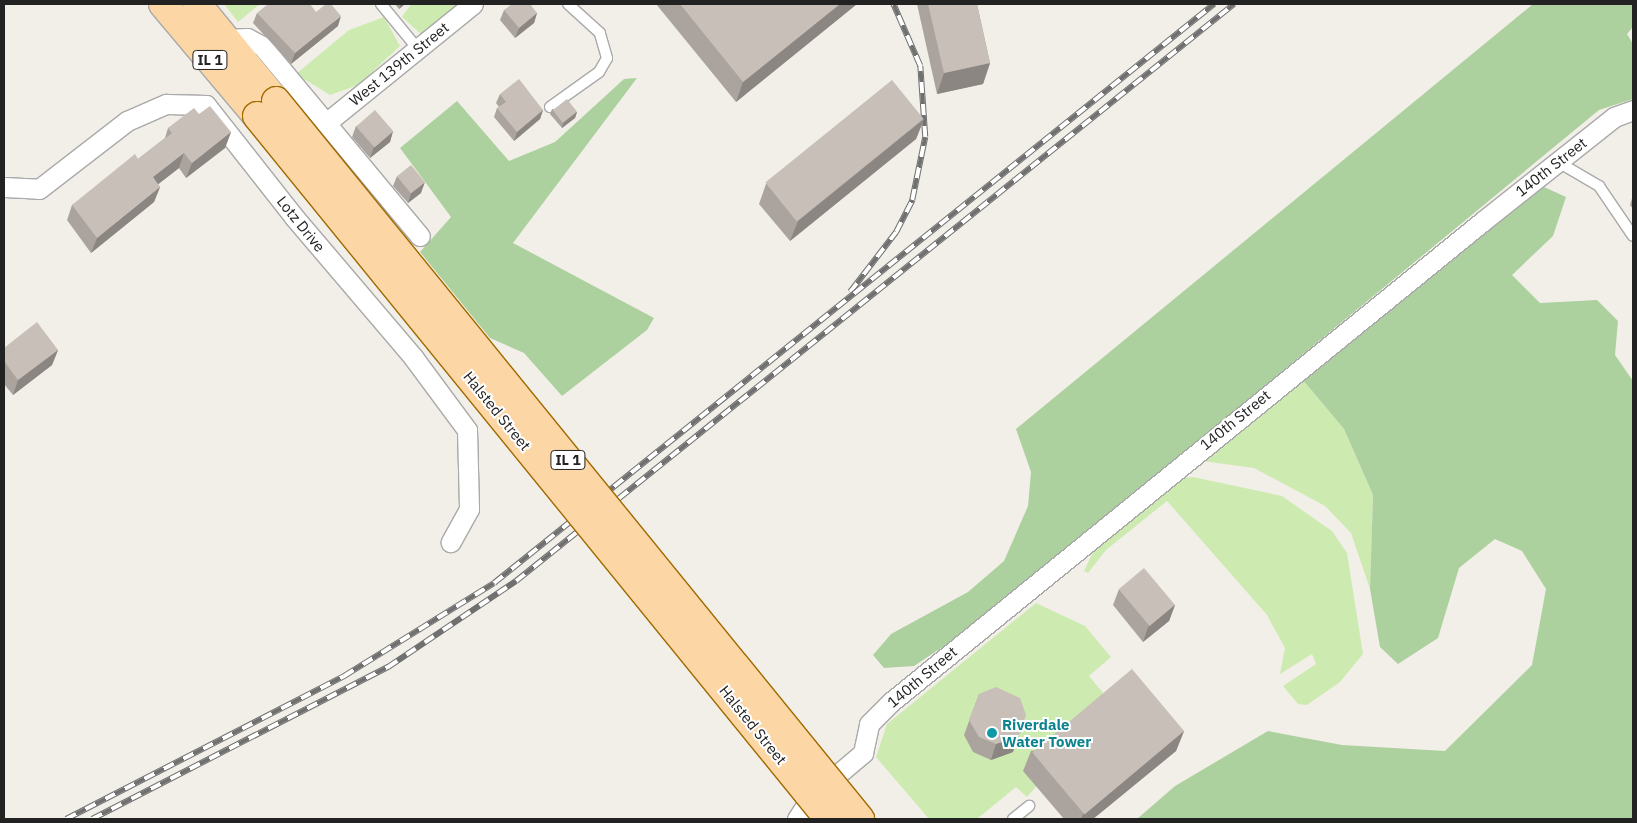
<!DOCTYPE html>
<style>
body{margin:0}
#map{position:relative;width:1637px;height:823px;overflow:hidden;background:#f2efe9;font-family:"IBM Plex Sans",sans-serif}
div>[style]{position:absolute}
.grass>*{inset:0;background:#cdebb0}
.forest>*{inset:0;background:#add19e}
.roads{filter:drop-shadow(1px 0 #a9a9a9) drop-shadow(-1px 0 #a9a9a9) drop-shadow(0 1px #a9a9a9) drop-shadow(0 -1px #a9a9a9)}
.lane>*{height:10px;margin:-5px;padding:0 5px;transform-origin:5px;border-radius:5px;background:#fff}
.street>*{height:19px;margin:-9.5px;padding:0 9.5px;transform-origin:9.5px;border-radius:9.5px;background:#fff}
.primary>*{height:28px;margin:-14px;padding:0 14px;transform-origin:14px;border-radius:14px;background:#fcd6a4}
.rail>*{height:5.5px;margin-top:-2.75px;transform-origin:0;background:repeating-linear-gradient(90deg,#fff 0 11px,#707070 0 22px);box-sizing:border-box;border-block:1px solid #707070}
.bridges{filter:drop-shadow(1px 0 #a06b00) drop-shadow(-1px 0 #a06b00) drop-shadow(0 1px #a06b00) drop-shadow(0 -1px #a06b00)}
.primary-bridge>*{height:28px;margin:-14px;padding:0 14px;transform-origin:14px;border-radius:14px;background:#fcd6a4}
.wall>*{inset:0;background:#aba49e}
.shaded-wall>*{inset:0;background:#8b8681}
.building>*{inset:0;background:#c7bfb8;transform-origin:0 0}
.dots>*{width:14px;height:14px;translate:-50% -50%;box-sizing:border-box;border:2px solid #fff;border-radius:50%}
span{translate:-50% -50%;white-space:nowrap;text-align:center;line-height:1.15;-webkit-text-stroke:4px #fff;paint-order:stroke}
.shield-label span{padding:1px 4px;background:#fff;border:1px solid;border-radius:4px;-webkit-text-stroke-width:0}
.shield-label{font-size:14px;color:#222;font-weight:700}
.street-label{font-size:15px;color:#222}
.culture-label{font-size:15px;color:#0d838f;font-weight:700}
.left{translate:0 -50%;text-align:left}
.frame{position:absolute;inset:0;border:5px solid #222;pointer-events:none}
</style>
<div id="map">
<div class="grass">
<i style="clip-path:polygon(224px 4px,260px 4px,238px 22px)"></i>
<i style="clip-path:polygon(411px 4px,462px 4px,421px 34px,402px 17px)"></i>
<i style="clip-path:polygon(384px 17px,400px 46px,358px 85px,330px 95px,296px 74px,349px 30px)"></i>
<i style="clip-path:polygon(1302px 379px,1344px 429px,1373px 495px,1370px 589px,1351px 533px,1325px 506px,1254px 468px,1202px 461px)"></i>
<i style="clip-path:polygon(1193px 477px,1282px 496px,1332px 531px,1347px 553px,1363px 654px,1340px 682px,1307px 705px,1298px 704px,1283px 686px,1316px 664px,1312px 654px,1280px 674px,1285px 648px,1267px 615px,1167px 501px,1106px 550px,1088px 573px,1084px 571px,1093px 552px,1179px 479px)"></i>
<i style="clip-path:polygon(1036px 603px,1085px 626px,1111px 657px,1089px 676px,1110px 701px,1027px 797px,1016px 787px,977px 819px,929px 819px,876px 757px,887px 724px)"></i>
</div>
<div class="forest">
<i style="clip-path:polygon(1533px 4px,1633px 4px,1633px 27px,1627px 34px,1633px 44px,1633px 99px,1599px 110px,971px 628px,914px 666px,884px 668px,873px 655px,891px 634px,968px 592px,1004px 561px,1028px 506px,1031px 472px,1016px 429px)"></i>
<i style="clip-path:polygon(637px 78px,513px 243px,654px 318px,647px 330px,562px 396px,524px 353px,490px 338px,420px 252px,451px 217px,400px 148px,457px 101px,509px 161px,555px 142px,624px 79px)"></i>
<i style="clip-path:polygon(1544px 187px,1566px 197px,1553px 236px,1512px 275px,1540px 303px,1597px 300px,1618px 321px,1615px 355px,1633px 381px,1633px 819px,1137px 819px,1175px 786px,1268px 731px,1342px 745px,1445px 751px,1532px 665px,1546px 589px,1522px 551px,1495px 539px,1459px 568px,1438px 638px,1398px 664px,1380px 647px,1370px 589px,1373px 495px,1344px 429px,1302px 379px)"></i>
</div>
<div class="roads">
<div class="lane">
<i style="left:381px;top:4px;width:58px;rotate:50.6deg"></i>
<i style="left:550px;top:107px;width:60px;rotate:-35.5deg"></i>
<i style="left:599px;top:72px;width:16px;rotate:-60deg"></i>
<i style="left:607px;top:58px;width:26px;rotate:-106deg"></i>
<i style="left:600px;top:33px;width:43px;rotate:-137.8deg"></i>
<i style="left:1558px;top:162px;width:48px;rotate:30.3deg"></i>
<i style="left:1599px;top:186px;width:60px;rotate:55.8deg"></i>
<i style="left:1013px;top:819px;width:21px;rotate:-39deg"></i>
</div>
<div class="street">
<i style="left:226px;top:39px;width:21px;rotate:-3deg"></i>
<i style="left:247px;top:38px;width:17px;rotate:28deg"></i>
<i style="left:262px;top:46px;width:247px;rotate:50.3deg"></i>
<i style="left:326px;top:123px;width:189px;rotate:-39deg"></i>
<i style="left:4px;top:187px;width:35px;rotate:3deg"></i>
<i style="left:39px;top:189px;width:111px;rotate:-37.7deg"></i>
<i style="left:127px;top:121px;width:43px;rotate:-23.6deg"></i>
<i style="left:166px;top:104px;width:40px;rotate:1.4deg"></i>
<i style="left:206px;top:105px;width:142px;rotate:51.8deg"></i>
<i style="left:294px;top:217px;width:184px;rotate:49.6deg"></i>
<i style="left:413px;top:357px;width:91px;rotate:53.5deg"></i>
<i style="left:467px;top:430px;width:79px;rotate:88.5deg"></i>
<i style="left:469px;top:509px;width:38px;rotate:119deg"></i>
<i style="left:797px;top:819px;width:27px;rotate:-57deg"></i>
<i style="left:812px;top:796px;width:67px;rotate:-40.1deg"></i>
<i style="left:863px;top:753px;width:30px;rotate:-78deg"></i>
<i style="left:869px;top:724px;width:31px;rotate:-45deg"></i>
<i style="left:891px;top:702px;width:763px;rotate:-39.09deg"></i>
<i style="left:1483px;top:221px;width:167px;rotate:-38.4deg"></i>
<i style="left:1614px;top:117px;width:20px;rotate:-20deg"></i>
</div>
<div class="primary">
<i style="left:163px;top:4px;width:146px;rotate:50deg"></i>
<i style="left:197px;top:4px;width:125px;rotate:50.8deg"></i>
</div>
</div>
<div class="rail">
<i style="left:850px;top:292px;width:76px;rotate:-52.5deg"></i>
<i style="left:896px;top:232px;width:36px;rotate:-63deg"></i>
<i style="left:912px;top:200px;width:64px;rotate:-78.3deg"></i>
<i style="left:925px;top:137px;width:71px;rotate:-94deg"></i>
<i style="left:920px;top:66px;width:68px;rotate:-113.5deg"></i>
<i style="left:66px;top:819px;width:313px;rotate:-27.2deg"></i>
<i style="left:344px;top:676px;width:176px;rotate:-31.8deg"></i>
<i style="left:494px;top:583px;width:924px;rotate:-38.81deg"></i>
<i style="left:92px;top:819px;width:333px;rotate:-27.2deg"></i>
<i style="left:388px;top:667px;width:154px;rotate:-33.9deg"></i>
<i style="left:516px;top:581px;width:921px;rotate:-38.79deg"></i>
</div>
<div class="bridges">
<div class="primary-bridge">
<i style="left:276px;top:101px;width:926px;rotate:50.88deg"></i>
<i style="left:257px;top:116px;width:906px;rotate:50.87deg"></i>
</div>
</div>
<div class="wall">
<i style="clip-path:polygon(395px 4px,405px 4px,399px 9px)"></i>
<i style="clip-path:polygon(656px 4px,857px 4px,736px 102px)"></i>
<i style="clip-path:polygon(917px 4px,977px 4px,990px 63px,983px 84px,937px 94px)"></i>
<i style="clip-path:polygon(504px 10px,537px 13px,534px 23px,515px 38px,500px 20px)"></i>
<i style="clip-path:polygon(316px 12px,338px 26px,291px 64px,253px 23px,257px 13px)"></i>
<i style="clip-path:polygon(500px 94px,543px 110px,540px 119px,514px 141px,494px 117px,497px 108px,499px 107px,496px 103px)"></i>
<i style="clip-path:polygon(552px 109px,577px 112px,575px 118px,562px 128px,550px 114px)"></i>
<i style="clip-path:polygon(199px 114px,231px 132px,225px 148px,186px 178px,179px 168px,158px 184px,160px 187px,154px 202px,91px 253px,67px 220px,72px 205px,138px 159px,165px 138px,168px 128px)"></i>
<i style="clip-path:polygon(924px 119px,916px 139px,790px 241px,759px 204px,766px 184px)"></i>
<i style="clip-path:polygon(356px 126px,393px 131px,390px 142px,370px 158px,352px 137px)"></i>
<i style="clip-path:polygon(397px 176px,421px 193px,408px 203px,393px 186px)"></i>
<i style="clip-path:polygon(1633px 195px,1633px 209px,1630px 205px)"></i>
<i style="clip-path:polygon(4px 348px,58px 350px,52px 365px,13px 395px,4px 384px)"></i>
<i style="clip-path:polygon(1119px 589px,1175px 605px,1169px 621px,1143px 642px,1113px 605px)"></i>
<i style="clip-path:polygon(979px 694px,1013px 752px,991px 760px,973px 752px,964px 735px)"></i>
<i style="clip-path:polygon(1184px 731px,1176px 751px,1093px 819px,1064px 819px,1023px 771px,1031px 751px)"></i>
</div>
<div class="shaded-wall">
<i style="clip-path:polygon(401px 4px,405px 4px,399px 9px)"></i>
<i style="clip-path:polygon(840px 4px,857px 4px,736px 102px,743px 82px)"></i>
<i style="clip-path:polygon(537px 13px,534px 23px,515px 38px,519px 28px)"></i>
<i style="clip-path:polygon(341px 16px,338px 26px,291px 64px,295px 53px)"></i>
<i style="clip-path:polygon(990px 63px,983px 84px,937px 94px,944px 73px)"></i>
<i style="clip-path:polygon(543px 110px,540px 119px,514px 141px,517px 132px)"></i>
<i style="clip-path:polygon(577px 112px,575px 118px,562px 128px,563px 123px)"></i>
<i style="clip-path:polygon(924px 119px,916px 139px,790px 241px,798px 221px)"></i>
<i style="clip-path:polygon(393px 131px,390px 142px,370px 158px,374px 147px)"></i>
<i style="clip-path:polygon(231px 132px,225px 148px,186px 178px,192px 163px)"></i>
<i style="clip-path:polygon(184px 153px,179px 168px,147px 193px,153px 177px)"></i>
<i style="clip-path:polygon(425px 182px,421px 193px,408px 203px,411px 193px)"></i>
<i style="clip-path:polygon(160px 187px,154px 202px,91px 253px,97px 238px)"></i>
<i style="clip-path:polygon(58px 350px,52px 365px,13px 395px,18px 380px)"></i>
<i style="clip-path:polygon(1175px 605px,1169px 621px,1143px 642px,1148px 627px)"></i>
<i style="clip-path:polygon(1184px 731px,1176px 751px,1093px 819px,1081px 819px,1083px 814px)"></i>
<i style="clip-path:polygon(1019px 736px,1013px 752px,991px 760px,996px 744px)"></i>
</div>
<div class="building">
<i style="clip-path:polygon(268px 4px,310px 4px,316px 12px,326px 4px,331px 4px,341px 16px,295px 53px,257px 13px)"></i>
<i style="clip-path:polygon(512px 4px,530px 4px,537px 13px,519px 28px,504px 10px)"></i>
<i style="clip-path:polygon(680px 4px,840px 4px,743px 82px)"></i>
<i style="clip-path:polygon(928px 4px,977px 4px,990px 63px,944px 73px)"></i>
<i style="clip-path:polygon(519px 79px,543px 110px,517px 132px,497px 108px,506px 102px,500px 94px)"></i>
<i style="left:892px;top:80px;width:50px;height:163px;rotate:51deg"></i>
<i style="left:567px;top:99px;width:16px;height:18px;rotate:52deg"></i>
<i style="clip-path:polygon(210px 106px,231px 132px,192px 163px,184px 153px,153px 177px,160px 187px,97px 238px,72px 205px,135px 154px,138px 159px,172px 133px,168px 128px,194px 108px,199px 114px)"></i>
<i style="left:375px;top:110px;width:28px;height:25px;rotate:49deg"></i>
<i style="left:411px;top:165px;width:22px;height:18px;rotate:51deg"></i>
<i style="clip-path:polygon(37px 322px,58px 350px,18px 380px,4px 361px,4px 348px)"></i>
<i style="left:1144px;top:568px;width:48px;height:33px;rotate:50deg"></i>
<i style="left:1132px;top:669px;width:81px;height:130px;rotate:50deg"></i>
<i style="clip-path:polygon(996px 687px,1020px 698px,1026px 715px,1019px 736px,996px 744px,979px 737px,969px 720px,979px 694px)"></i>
</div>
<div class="dots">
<i style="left:992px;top:733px;background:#0f9aa8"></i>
</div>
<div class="shield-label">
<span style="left:210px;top:60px">IL 1</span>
<span style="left:568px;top:460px">IL 1</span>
</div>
<div class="street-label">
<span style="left:399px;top:64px;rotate:-39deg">West 139th Street</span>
<span style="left:1551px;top:167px;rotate:-38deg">140th Street</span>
<span style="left:301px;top:224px;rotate:51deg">Lotz Drive</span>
<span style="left:497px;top:411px;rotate:51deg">Halsted Street</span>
<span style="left:1235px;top:420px;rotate:-39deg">140th Street</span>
<span style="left:922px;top:677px;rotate:-40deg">140th Street</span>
<span style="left:753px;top:725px;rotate:51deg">Halsted Street</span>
</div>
<div class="culture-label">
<span class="left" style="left:1002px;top:733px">Riverdale<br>Water Tower</span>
</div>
<div class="frame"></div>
</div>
